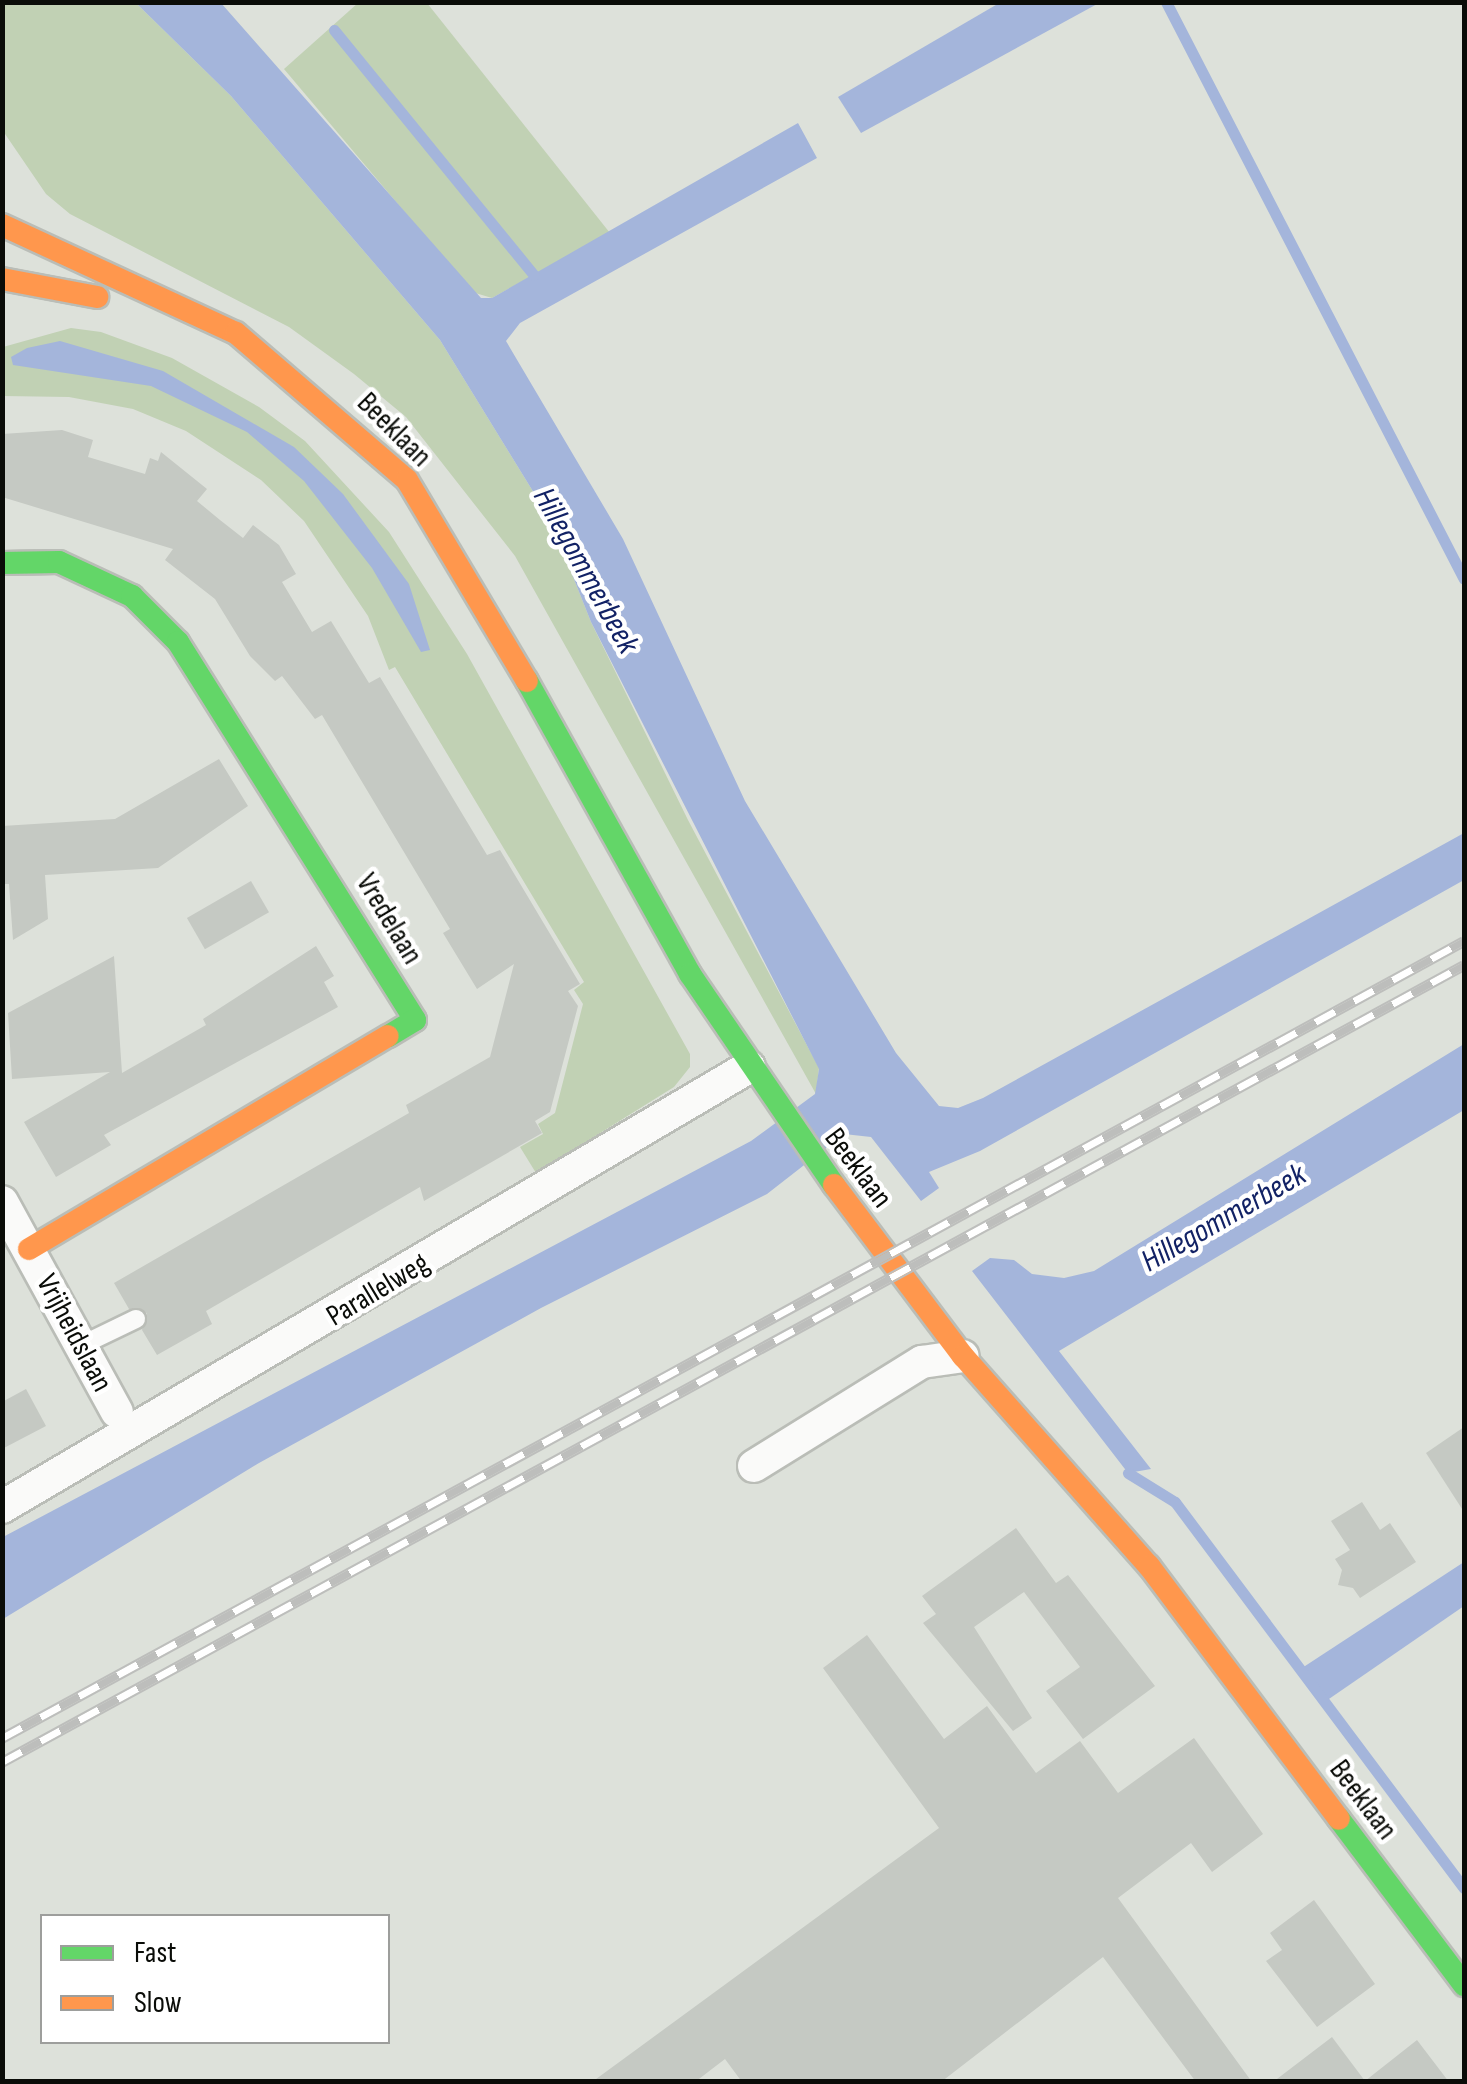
<!DOCTYPE html>
<style>
body{margin:0}
#map{position:relative;width:1467px;height:2084px;overflow:hidden;background:#dde1da;font-family:"Sofia Sans Condensed",sans-serif}
div>[style]{position:absolute}
.green>*{inset:0;background:#c1d1b4}
.water>*{inset:0;background:#a4b5db}
.stream>*{height:11px;margin:-5.5px;padding:0 5.5px;transform-origin:5.5px;border-radius:5.5px;background:#a4b5db}
.building>*{inset:0;background:#c5c9c3;transform-origin:0 0}
.roads{filter:drop-shadow(2px 0 #babdb7) drop-shadow(-2px 0 #babdb7) drop-shadow(0 2px #babdb7) drop-shadow(0 -2px #babdb7)}
.lane>*{height:18px;margin:-9px;padding:0 9px;transform-origin:9px;border-radius:9px;background:#fafaf9}
.street>*{height:32px;margin:-16px;padding:0 16px;transform-origin:16px;border-radius:16px;background:#fafaf9}
.fast>*{height:22px;margin:-11px;padding:0 11px;transform-origin:11px;border-radius:11px;background:#63d668}
.slow>*{height:22px;margin:-11px;padding:0 11px;transform-origin:11px;border-radius:11px;background:#ff974d}
.rail>*{height:11px;margin-top:-5.5px;transform-origin:0;background:repeating-linear-gradient(90deg,#fff 0 22px,#bdbebc 0 44px);box-sizing:border-box;border-block:2px solid #bdbebc}
span{translate:-50% -50%;white-space:nowrap;text-align:center;line-height:1.15;-webkit-text-stroke:9px #fff;paint-order:stroke}
.street-label{font-size:30px;color:#0a0c08}
.water-label{font-size:32px;color:#122265;font-style:italic}
.frame{position:absolute;inset:0;border:5px solid #0a0c08;pointer-events:none}
.legend{position:absolute;left:40px;top:1914px;width:350px;height:130px;box-sizing:border-box;background:#fff;border:2px solid #9d9e9c;margin:0;padding:12px 18px;list-style:none;font-size:30px;color:#0a0c08}
.legend li{display:flex;align-items:center;gap:20px;height:50px}
.legend b{width:50px;border:2px solid #9d9e9c}
</style>
<div id="map">
<div class="green">
<i style="clip-path:polygon(3px 3px,136px 3px,231px 96px,440px 340px,550px 519px,591px 622px,688px 820px,819px 1068px,816px 1094px,515px 556px,406px 417px,354px 374px,289px 327px,70px 214px,46px 194px,3px 131px)"></i>
<i style="clip-path:polygon(358px 3px,427px 3px,610px 233px,492px 298px,472px 292px,284px 69px)"></i>
<i style="clip-path:polygon(71px 328px,101px 332px,172px 358px,259px 407px,305px 441px,389px 532px,467px 654px,690px 1054px,690px 1067px,674px 1087px,536px 1173px,520px 1147px,543px 1134px,538px 1124px,555px 1113px,583px 1004px,574px 990px,584px 982px,395px 667px,389px 670px,368px 616px,304px 521px,261px 480px,186px 431px,133px 409px,69px 397px,3px 396px,3px 347px)"></i>
</div>
<div class="water">
<i style="clip-path:polygon(1001px 2px,1099px 3px,861px 133px,838px 97px)"></i>
<i style="clip-path:polygon(136px 3px,221px 3px,481px 298px,492px 298px,798px 123px,817px 158px,520px 323px,506px 341px,623px 539px,745px 801px,896px 1053px,939px 1106px,958px 1108px,983px 1098px,1464px 833px,1464px 880px,980px 1151px,929px 1172px,939px 1188px,921px 1201px,871px 1137px,844px 1134px,767px 1194px,541px 1308px,259px 1463px,3px 1619px,3px 1537px,751px 1141px,815px 1094px,819px 1069px,591px 622px,550px 519px,440px 340px,231px 96px)"></i>
<i style="clip-path:polygon(60px 341px,163px 371px,294px 447px,343px 494px,409px 584px,430px 650px,421px 652px,372px 568px,304px 481px,247px 432px,151px 386px,13px 365px,11px 357px,27px 348px)"></i>
<i style="clip-path:polygon(1464px 1044px,1464px 1110px,1059px 1351px,1151px 1469px,1128px 1473px,972px 1271px,990px 1258px,1014px 1260px,1032px 1274px,1064px 1278px,1094px 1271px)"></i>
<i style="clip-path:polygon(1464px 1562px,1464px 1606px,1326px 1701px,1302px 1668px)"></i>
</div>
<div class="stream">
<i style="left:1166px;top:2px;width:649px;rotate:62.69deg"></i>
<i style="left:334px;top:30px;width:316px;rotate:50.8deg"></i>
<i style="left:1128px;top:1473px;width:55px;rotate:31.7deg"></i>
<i style="left:1175px;top:1502px;width:482px;rotate:53.2deg"></i>
</div>
<div class="building">
<i style="clip-path:polygon(62px 430px,93px 440px,88px 457px,145px 474px,150px 458px,158px 461px,161px 452px,207px 489px,197px 501px,220px 520px,243px 538px,253px 525px,279px 545px,296px 574px,282px 582px,312px 632px,331px 621px,369px 683px,380px 677px,487px 855px,500px 850px,580px 984px,568px 991px,578px 1006px,550px 1112px,535px 1121px,542px 1133px,424px 1201px,420px 1187px,270px 1274px,206px 1311px,212px 1324px,157px 1355px,142px 1330px,147px 1313px,129px 1309px,114px 1283px,409px 1113px,406px 1105px,490px 1057px,514px 964px,477px 989px,443px 933px,450px 929px,322px 715px,315px 719px,282px 676px,275px 681px,250px 656px,215px 599px,165px 560px,173px 549px,2px 497px,2px 434px)"></i>
<i style="clip-path:polygon(219px 759px,248px 806px,158px 868px,45px 875px,48px 919px,13px 940px,9px 884px,2px 884px,2px 826px,115px 819px)"></i>
<i style="left:251px;top:881px;width:36px;height:74px;rotate:60deg"></i>
<i style="clip-path:polygon(316px 946px,334px 976px,324px 982px,338px 1007px,104px 1135px,111px 1145px,56px 1177px,24px 1122px,110px 1072px,12px 1079px,8px 1013px,114px 956px,122px 1073px,206px 1025px,203px 1019px)"></i>
<i style="clip-path:polygon(26px 1389px,46px 1426px,2px 1449px,2px 1402px)"></i>
<i style="clip-path:polygon(1464px 1427px,1464px 1512px,1426px 1453px)"></i>
<i style="clip-path:polygon(1362px 1502px,1380px 1530px,1390px 1523px,1416px 1562px,1360px 1598px,1353px 1588px,1338px 1585px,1342px 1570px,1335px 1559px,1350px 1550px,1331px 1521px)"></i>
<i style="clip-path:polygon(1016px 1528px,1056px 1583px,1068px 1575px,1155px 1686px,1083px 1739px,1046px 1691px,1080px 1667px,1024px 1592px,974px 1627px,1032px 1718px,1013px 1731px,923px 1623px,936px 1614px,922px 1596px)"></i>
<i style="clip-path:polygon(867px 1635px,944px 1739px,987px 1706px,1036px 1773px,1080px 1741px,1118px 1793px,1194px 1738px,1263px 1834px,1212px 1872px,1191px 1843px,1118px 1898px,1252px 2082px,1196px 2082px,1103px 1957px,941px 2082px,742px 2082px,725px 2059px,695px 2082px,592px 2082px,939px 1828px,823px 1668px)"></i>
<i style="clip-path:polygon(1314px 1900px,1375px 1984px,1317px 2027px,1266px 1961px,1282px 1950px,1270px 1933px)"></i>
<i style="clip-path:polygon(1332px 2037px,1365px 2081px,1417px 2040px,1449px 2082px,1273px 2082px)"></i>
</div>
<div class="roads">
<div class="lane">
<i style="left:82px;top:1345px;width:60px;rotate:-25.7deg"></i>
</div>
<div class="street">
<i style="left:2px;top:1202px;width:239px;rotate:61.3deg"></i>
<i style="left:754px;top:1466px;width:198px;rotate:-31.8deg"></i>
<i style="left:922px;top:1362px;width:41px;rotate:-8.3deg"></i>
<i style="left:2px;top:1507px;width:867px;rotate:-30.5deg"></i>
</div>
<div class="fast">
<i style="left:2px;top:563px;width:57px;rotate:-1deg"></i>
<i style="left:59px;top:562px;width:81px;rotate:25deg"></i>
<i style="left:132px;top:596px;width:65px;rotate:45deg"></i>
<i style="left:178px;top:642px;width:446px;rotate:57.9deg"></i>
<i style="left:415px;top:1020px;width:31px;rotate:149deg"></i>
<i style="left:527px;top:681px;width:335px;rotate:60.9deg"></i>
<i style="left:690px;top:974px;width:255px;rotate:55.7deg"></i>
<i style="left:1339px;top:1819px;width:208px;rotate:53deg"></i>
</div>
<div class="slow">
<i style="left:2px;top:225px;width:258px;rotate:24.8deg"></i>
<i style="left:236px;top:333px;width:225px;rotate:40.7deg"></i>
<i style="left:407px;top:480px;width:234px;rotate:59.2deg"></i>
<i style="left:2px;top:279px;width:97px;rotate:10.7deg"></i>
<i style="left:834px;top:1185px;width:214px;rotate:53deg"></i>
<i style="left:963px;top:1356px;width:281px;rotate:48.5deg"></i>
<i style="left:1149px;top:1566px;width:316px;rotate:53.1deg"></i>
<i style="left:29px;top:1249px;width:417px;rotate:-30.7deg"></i>
</div>
</div>
<div class="rail">
<i style="left:2px;top:1738px;width:1665px;rotate:-28.6deg"></i>
<i style="left:2px;top:1762px;width:1665px;rotate:-28.6deg"></i>
</div>
<div class="street-label">
<span style="left:394px;top:430px;rotate:45deg">Beeklaan</span>
<span style="left:389px;top:919px;rotate:59deg">Vredelaan</span>
<span style="left:858px;top:1168px;rotate:53deg">Beeklaan</span>
<span style="left:378px;top:1290px;rotate:-31deg">Parallelweg</span>
<span style="left:74px;top:1333px;rotate:62deg">Vrijheidslaan</span>
<span style="left:1363px;top:1800px;rotate:53deg">Beeklaan</span>
</div>
<div class="water-label">
<span style="left:585px;top:571px;rotate:61deg">Hillegommerbeek</span>
<span style="left:1224px;top:1219px;rotate:-30deg">Hillegommerbeek</span>
</div>
<div class="frame"></div>
<ul class="legend">
<li><b style="height:12px;background:#63d668"></b>Fast</li>
<li><b style="height:12px;background:#ff974d"></b>Slow</li>
</ul>
</div>
